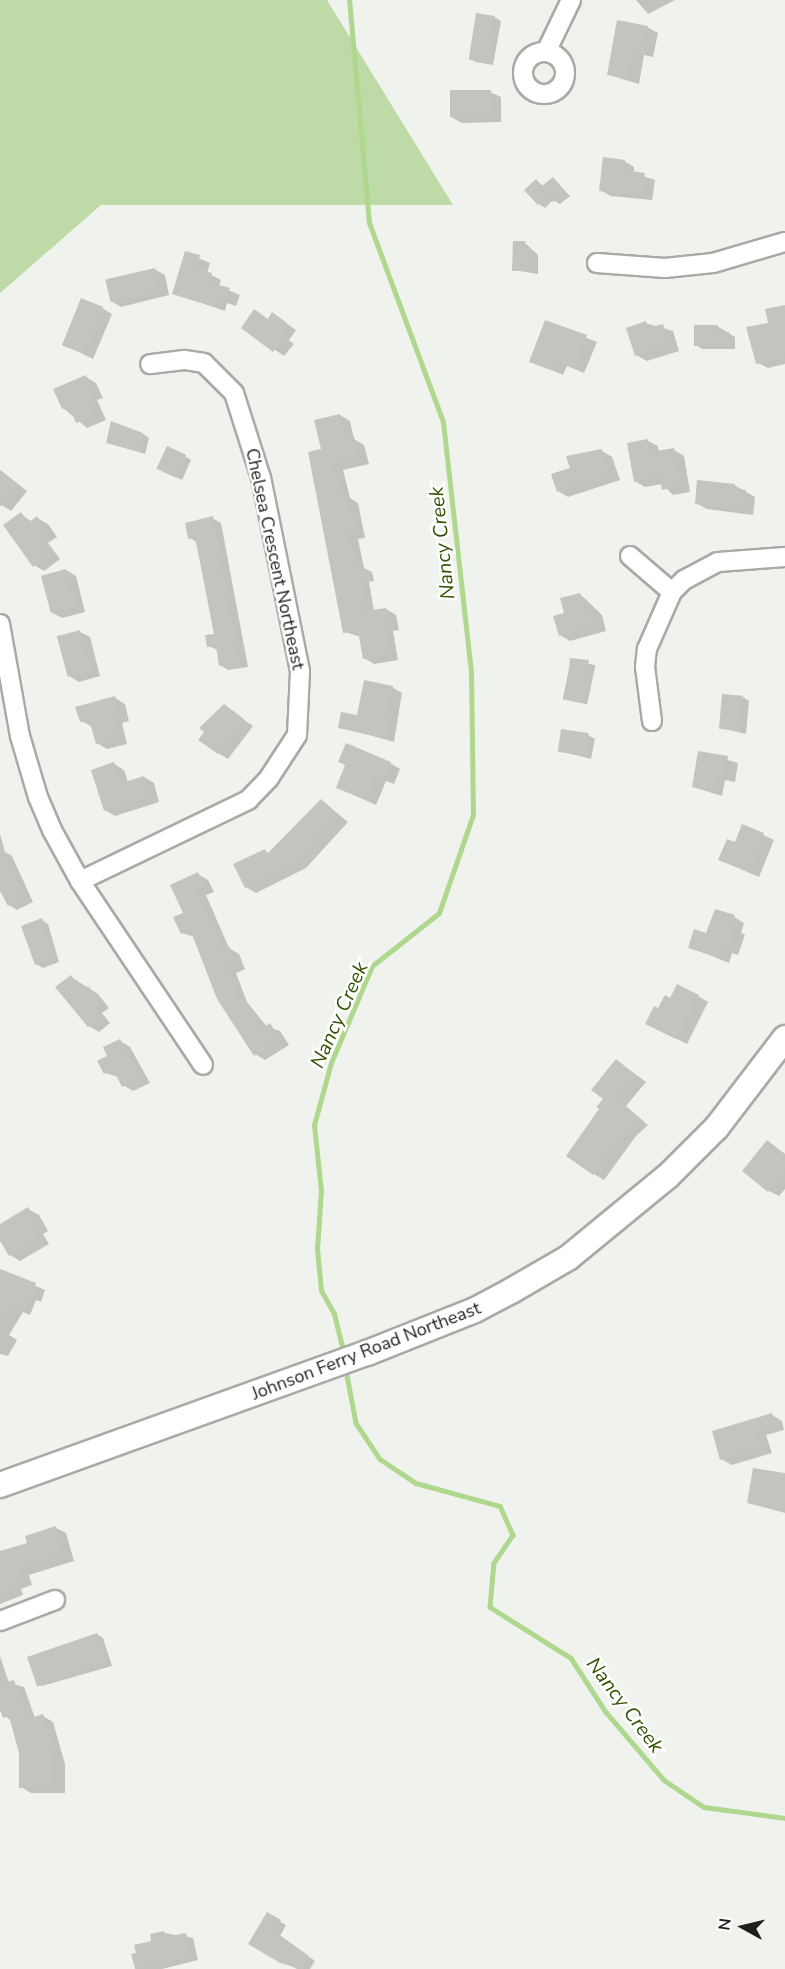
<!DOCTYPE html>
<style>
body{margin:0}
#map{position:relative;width:785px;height:1969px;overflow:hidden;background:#f0f3ed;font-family:"Nunito Sans",sans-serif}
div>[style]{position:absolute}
.green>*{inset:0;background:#bedba7}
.shadow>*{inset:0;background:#0003;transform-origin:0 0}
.stream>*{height:4.5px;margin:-2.25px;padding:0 2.25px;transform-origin:2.25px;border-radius:2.25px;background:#afd78e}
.building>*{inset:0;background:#c2c5bf;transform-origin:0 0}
.roads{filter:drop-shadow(2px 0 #a8aba5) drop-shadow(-2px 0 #a8aba5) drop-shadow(0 2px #a8aba5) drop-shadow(0 -2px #a8aba5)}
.street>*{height:18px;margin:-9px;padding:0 9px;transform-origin:9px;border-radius:9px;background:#fff}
.street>.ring{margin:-9px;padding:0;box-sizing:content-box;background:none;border:18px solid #fff;border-radius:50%}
.secondary>*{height:24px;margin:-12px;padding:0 12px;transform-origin:12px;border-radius:12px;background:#fff}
span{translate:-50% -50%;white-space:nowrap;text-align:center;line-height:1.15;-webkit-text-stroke:5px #fff;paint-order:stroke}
.street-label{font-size:18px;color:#1e1f1d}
.water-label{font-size:20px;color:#2f5100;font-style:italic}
.north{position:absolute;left:713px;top:1897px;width:60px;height:60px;-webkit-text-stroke:4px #fff;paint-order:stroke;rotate:278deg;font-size:16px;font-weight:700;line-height:24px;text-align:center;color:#1e1f1d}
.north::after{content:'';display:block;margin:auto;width:21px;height:27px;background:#1e1f1d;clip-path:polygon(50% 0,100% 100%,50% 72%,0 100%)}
</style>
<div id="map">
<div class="green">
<i style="clip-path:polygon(0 0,327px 0,453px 205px,101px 205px,0 293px)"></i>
</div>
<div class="shadow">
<i style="clip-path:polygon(636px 0,675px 0,648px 14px)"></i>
<i style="clip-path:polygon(494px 17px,501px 21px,493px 65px,476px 62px,470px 59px)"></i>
<i style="clip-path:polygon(647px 27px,658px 33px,653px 57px,644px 55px,639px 84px,609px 75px)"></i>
<i style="clip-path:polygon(490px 92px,501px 97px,501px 122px,462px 123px,451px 117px)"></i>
<i style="clip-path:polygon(624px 161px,634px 167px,634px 173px,655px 180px,652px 200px,611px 196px,600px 190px)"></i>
<i style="clip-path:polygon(553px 179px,570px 196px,560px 204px,553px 200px,545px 208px,539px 204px,536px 181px,544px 186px)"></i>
<i style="clip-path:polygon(525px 243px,538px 255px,538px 274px,513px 270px)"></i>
<i style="clip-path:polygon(186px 253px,210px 263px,207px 273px,221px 280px,219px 286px,240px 295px,236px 306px,227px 303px,225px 311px,174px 293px)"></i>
<i style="clip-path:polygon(154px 269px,165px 275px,169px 295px,121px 307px,111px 301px)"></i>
<i style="clip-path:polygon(785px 307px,785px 364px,768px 368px,758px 363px)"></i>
<i style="clip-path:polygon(102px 308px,112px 314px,93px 359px,63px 344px)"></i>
<i style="clip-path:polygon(273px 314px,296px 330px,289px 340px,294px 344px,284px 356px,243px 328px,269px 320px)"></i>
<i style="clip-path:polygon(546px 322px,597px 342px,584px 373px,567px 366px,563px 375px,531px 361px)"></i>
<i style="clip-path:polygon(645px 323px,673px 331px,679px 351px,647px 361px,636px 355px)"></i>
<i style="clip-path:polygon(717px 326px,735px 337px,735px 349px,702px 349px,696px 345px)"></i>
<i style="clip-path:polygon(86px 377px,96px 383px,103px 398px,97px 400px,106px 420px,87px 428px,63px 408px)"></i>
<i style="clip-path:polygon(340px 415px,350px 421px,354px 439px,364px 445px,369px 464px,343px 470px,350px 498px,358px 503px,365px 538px,358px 539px,364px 568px,372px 572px,374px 581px,369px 582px,374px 611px,386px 609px,396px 615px,399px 630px,393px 631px,398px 660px,374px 664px,364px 658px,361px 637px,345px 632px,322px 451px)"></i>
<i style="clip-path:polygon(143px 434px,149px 438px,145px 454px,107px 442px)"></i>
<i style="clip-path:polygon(648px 441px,658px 446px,659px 453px,674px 450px,684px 456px,690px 492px,673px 495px,662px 484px,645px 487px,635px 481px)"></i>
<i style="clip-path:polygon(602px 451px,612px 457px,620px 480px,568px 497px,558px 491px,571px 469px)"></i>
<i style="clip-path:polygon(185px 456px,191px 460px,182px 480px,165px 472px)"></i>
<i style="clip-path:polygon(0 470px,27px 491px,11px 511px,0 504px)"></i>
<i style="clip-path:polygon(734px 485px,755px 497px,753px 515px,707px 509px,696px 503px)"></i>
<i style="clip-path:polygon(21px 514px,32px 522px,37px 518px,48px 524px,57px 537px,48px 543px,60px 559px,44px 571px,34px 565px)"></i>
<i style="clip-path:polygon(212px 518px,221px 523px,248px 667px,228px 670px,220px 665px,218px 650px,208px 646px,216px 635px,198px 543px,190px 538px)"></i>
<i style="clip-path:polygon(66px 570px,76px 576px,85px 612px,62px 618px,51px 612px)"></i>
<i style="clip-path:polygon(580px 594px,602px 615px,606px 631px,570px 641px,560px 635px,566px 614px)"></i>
<i style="clip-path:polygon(80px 632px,90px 637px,100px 676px,79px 682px,69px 676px)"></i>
<i style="left:571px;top:660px;width:25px;height:40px;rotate:12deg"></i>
<i style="clip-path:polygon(392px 687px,402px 693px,394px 742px,340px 727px,358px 717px)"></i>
<i style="clip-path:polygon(743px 697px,749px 701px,746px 734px,720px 728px)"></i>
<i style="clip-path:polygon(115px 698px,125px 704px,129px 721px,122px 723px,127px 744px,107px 749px,97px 743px,93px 727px,81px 721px)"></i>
<i style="clip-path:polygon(224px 706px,253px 726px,228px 759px,218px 753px)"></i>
<i style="clip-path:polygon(588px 735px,595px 739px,591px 759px,559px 751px)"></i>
<i style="clip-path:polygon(699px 752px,738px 763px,735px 782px,725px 780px,722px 796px,693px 787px)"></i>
<i style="clip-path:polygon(390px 763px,400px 769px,394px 784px,386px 781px,376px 805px,338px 788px,347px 765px)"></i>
<i style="clip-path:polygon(114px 764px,124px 770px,128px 782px,144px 777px,154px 783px,159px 802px,115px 816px,105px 810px)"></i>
<i style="clip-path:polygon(322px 801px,348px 822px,306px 868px,256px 893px,246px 887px,265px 851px,269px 854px)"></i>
<i style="clip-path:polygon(743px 826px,774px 840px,759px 877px,720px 860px,736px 844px)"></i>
<i style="clip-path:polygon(0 834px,5px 852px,12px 856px,33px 902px,17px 910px,9px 905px,0 888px)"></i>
<i style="clip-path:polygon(198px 874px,208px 880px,214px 892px,206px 895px,229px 948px,239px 954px,245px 969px,236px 973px,247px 1002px,267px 1027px,280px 1031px,289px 1045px,265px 1060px,255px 1054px,195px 937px,182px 933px)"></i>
<i style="clip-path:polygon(734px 917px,744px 923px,741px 933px,745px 935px,738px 955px,732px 953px,729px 963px,690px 947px)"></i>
<i style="clip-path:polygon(42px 920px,48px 924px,59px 962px,43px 968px,36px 964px)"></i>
<i style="clip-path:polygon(71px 977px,98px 994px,109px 1008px,102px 1013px,110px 1023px,99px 1032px,89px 1026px)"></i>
<i style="clip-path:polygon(698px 996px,708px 1002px,687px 1044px,657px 1029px,659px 1010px,670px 999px)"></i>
<i style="clip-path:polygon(120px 1041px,130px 1047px,150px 1083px,133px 1091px,123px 1085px,119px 1077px,105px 1073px,109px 1056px)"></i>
<i style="clip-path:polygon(617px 1061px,646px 1082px,626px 1106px,648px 1125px,636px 1136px,604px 1180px,594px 1174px,602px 1109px)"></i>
<i style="clip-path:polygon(767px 1142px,785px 1154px,785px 1189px,779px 1196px,769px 1191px)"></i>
<i style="clip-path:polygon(28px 1209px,39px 1215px,48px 1231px,43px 1234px,49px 1244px,20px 1261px,10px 1255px,0 1238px,0 1226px)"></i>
<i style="clip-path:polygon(0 1270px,45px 1290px,41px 1302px,36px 1300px,30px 1315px,23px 1312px,9px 1335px,17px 1340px,8px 1356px,0 1354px)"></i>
<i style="clip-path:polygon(772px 1415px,782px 1421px,784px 1430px,766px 1435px,772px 1453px,732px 1465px,721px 1459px)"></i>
<i style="clip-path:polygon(785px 1475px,785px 1513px,748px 1503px)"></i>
<i style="clip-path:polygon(56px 1528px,66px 1533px,74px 1561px,29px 1575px,32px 1585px,21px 1589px,23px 1595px,0 1604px,0 1553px,29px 1544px)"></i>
<i style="clip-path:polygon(97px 1634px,103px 1638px,112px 1666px,42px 1686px,35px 1683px)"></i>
<i style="clip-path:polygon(0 1656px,9px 1683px,24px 1687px,35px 1718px,43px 1716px,53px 1722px,65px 1764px,65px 1793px,31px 1793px,21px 1787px,20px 1753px,12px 1722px,0 1711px)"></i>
<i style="clip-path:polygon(267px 1914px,286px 1925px,280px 1936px,315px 1961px,310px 1969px,297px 1969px,250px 1944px)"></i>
<i style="clip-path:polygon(164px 1933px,193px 1938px,198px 1960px,162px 1969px,136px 1969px,133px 1955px)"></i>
</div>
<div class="stream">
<i style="left:344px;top:1355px;width:42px;rotate:-103.7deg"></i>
<i style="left:334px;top:1314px;width:26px;rotate:-119deg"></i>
<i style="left:321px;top:1291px;width:42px;rotate:-95.4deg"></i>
<i style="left:317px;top:1249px;width:58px;rotate:-86.1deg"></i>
<i style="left:321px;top:1191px;width:66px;rotate:-96.1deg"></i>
<i style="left:314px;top:1125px;width:64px;rotate:-74.7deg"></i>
<i style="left:331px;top:1063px;width:105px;rotate:-67.1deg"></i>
<i style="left:372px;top:966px;width:85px;rotate:-38.3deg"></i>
<i style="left:439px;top:913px;width:104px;rotate:-70.9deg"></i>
<i style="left:473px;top:815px;width:143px;rotate:-90.8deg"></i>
<i style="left:471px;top:672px;width:252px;rotate:-96.4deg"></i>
<i style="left:443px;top:422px;width:212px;rotate:-110.4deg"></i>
<i style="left:369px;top:223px;width:224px;rotate:-95.1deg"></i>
<i style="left:346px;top:1370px;width:54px;rotate:79.3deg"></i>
<i style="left:356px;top:1423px;width:43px;rotate:56.3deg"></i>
<i style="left:380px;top:1459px;width:43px;rotate:33.7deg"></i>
<i style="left:416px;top:1483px;width:87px;rotate:15.3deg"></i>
<i style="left:500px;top:1506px;width:32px;rotate:66deg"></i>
<i style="left:513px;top:1535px;width:34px;rotate:124deg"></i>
<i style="left:494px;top:1563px;width:44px;rotate:95.2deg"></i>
<i style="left:490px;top:1607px;width:96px;rotate:32.2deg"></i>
<i style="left:571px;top:1658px;width:64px;rotate:57.1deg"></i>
<i style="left:606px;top:1712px;width:89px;rotate:49.5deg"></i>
<i style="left:664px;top:1780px;width:48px;rotate:34deg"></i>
<i style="left:704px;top:1807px;width:82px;rotate:7.7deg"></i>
</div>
<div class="building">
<i style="left:476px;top:13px;width:19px;height:47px;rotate:9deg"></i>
<i style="clip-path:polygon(617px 20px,648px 26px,643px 52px,634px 50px,629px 79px,607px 75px)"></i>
<i style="left:491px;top:90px;width:27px;height:41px;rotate:90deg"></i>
<i style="clip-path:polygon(603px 157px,625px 160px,624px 170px,645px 173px,642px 196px,599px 191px)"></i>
<i style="clip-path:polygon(553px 177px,565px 191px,553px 202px,548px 196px,538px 205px,524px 190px,536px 179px,542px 186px)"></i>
<i style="clip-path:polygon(513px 241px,525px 241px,525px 249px,532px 249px,532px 271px,512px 271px)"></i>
<i style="clip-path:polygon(185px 251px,200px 255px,197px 268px,212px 273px,209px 282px,230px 288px,226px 301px,217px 298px,214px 307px,172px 294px)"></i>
<i style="left:155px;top:268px;width:23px;height:51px;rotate:77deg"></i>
<i style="left:81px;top:298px;width:24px;height:51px;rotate:22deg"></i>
<i style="clip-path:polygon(785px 305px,785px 355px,783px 359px,756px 364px,746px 327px,768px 323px,765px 309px)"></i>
<i style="clip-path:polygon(254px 309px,268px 319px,272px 312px,287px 323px,280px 333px,284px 337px,273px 352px,241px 328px)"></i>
<i style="clip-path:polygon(545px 320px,587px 335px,574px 368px,556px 362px,553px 371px,529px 362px)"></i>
<i style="clip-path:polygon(646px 321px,648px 328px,663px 324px,670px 345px,635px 356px,626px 328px)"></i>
<i style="clip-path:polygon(694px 325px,718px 325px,718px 332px,729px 332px,729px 346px,694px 346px)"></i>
<i style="clip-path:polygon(86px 375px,93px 392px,88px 394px,96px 414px,76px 423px,69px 406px,62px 409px,53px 389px)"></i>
<i style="clip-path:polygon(340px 414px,346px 439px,354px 437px,359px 459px,334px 464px,341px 497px,348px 495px,355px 532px,349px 533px,355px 566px,363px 565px,365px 576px,359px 577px,366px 611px,386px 608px,389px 625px,384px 625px,389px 655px,363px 659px,358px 631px,343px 633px,308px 452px,321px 449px,314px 420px)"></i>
<i style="clip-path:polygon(111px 421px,143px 433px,139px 452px,106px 443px)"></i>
<i style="clip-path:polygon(648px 439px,650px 452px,674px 448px,681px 486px,662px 490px,660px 477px,634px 482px,627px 443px)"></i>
<i style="left:167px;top:446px;width:21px;height:25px;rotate:25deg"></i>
<i style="clip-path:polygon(602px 449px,610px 475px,557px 492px,551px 474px,570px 468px,566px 456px)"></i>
<i style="clip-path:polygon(0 470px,18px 484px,0 507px)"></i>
<i style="clip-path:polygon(697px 480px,735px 484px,734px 489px,746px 490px,743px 510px,695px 504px)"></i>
<i style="clip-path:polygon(21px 512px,28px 523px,37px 516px,47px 531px,39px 537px,51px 553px,33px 567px,3px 525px)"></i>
<i style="clip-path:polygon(213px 516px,240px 663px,219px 666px,216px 645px,207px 647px,205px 635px,214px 634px,195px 537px,188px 539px,185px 523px)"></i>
<i style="left:66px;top:569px;width:38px;height:26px;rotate:75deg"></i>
<i style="clip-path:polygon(580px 593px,585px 610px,592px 608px,597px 626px,559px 636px,553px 616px,564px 613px,560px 598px)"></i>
<i style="left:80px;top:630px;width:42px;height:24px;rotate:75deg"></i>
<i style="left:570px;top:658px;width:19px;height:42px;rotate:6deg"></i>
<i style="clip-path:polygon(364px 680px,393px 686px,384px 738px,338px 728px,341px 712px,357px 715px)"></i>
<i style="left:722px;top:694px;width:21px;height:35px;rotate:5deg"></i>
<i style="clip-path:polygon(115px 696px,120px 716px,112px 718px,118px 738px,96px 744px,89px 720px,80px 722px,75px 707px)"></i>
<i style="clip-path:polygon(224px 704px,244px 719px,218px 754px,198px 740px,204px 732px,199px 728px)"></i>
<i style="left:561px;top:729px;width:28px;height:23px;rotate:8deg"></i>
<i style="clip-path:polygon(346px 743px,391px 762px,384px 779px,376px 776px,366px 800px,336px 788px,345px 765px,338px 762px)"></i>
<i style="clip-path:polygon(698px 751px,728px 756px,725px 777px,715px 775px,712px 791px,692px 787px)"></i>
<i style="clip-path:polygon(114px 762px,121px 783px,144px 776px,150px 797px,104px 811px,91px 770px)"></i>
<i style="clip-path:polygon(321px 799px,339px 815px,295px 863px,245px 888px,233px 864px,265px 849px,267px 854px)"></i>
<i style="clip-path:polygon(742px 824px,764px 833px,749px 872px,718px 860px,727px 839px,735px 842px)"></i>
<i style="clip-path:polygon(0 842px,25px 897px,8px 906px,0 891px)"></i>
<i style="clip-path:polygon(198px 872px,204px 886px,197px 889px,223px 949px,229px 946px,236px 964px,227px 967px,239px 1000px,243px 998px,262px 1028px,270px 1023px,280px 1039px,254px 1056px,217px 999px,190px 929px,181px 934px,173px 917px,183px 913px,170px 885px)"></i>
<i style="clip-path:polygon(715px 909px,735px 915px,731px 927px,735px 928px,728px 950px,722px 948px,719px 958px,688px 948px,694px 929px,706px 933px)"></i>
<i style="clip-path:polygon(42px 918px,53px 959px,35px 965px,21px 926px)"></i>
<i style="clip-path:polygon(71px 975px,82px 991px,88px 986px,100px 1002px,93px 1007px,101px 1017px,88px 1027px,55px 987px)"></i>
<i style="clip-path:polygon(677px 984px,699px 995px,676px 1039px,645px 1024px,654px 1006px,658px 1008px,665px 995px,670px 998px)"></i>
<i style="clip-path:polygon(120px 1039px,141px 1077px,122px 1087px,113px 1069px,104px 1074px,97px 1061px,107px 1056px,103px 1047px)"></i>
<i style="clip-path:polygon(616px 1059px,636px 1075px,617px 1099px,639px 1118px,628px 1133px,625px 1131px,593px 1175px,566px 1156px,599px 1109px,596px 1107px,603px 1099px,591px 1090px)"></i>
<i style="clip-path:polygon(767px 1140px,785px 1154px,785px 1171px,768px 1192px,742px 1171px)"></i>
<i style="clip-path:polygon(28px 1207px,39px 1225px,34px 1228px,40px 1238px,9px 1256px,0 1241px,0 1224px)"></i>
<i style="clip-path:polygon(0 1269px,36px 1283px,31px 1298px,26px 1295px,20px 1310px,12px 1308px,0 1328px)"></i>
<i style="clip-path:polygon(772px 1413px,775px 1424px,757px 1430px,762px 1447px,720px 1460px,712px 1431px)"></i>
<i style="clip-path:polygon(753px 1468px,785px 1473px,785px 1510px,747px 1503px)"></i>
<i style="clip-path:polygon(56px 1526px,65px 1555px,20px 1569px,23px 1580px,12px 1583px,13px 1589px,0 1593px,0 1551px,27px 1543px,25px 1536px)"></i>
<i style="left:97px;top:1633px;width:31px;height:74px;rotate:71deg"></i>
<i style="clip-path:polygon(14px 1680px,27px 1719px,43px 1714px,55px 1757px,55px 1788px,19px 1788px,19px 1753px,9px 1716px,3px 1718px,0 1709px,0 1684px)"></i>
<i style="clip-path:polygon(267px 1912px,281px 1920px,274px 1931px,309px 1956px,302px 1969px,280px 1963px,248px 1944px)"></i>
<i style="clip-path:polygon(164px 1931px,166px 1937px,186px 1933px,192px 1957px,135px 1969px,131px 1954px,136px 1953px,134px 1945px,151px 1941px,150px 1934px)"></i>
</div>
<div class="roads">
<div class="street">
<i style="left:546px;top:52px;width:58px;rotate:-64.3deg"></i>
<i class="ring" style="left:523px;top:52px;width:24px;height:24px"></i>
<i style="left:597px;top:263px;width:68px;rotate:4.2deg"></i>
<i style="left:665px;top:268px;width:48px;rotate:-5.9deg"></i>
<i style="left:713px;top:263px;width:75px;rotate:-16.3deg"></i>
<i style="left:630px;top:556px;width:55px;rotate:40.6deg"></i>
<i style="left:0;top:624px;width:114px;rotate:79.9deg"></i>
<i style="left:20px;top:736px;width:64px;rotate:73.6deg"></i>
<i style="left:38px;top:797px;width:36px;rotate:67deg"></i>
<i style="left:52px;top:830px;width:58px;rotate:61.2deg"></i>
<i style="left:80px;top:881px;width:221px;rotate:56.2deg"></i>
<i style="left:652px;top:721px;width:54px;rotate:-97.4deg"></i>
<i style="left:645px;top:667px;width:18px;rotate:-84deg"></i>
<i style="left:647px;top:649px;width:62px;rotate:-66.3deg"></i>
<i style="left:672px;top:592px;width:17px;rotate:-45deg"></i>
<i style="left:684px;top:580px;width:38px;rotate:-28deg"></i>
<i style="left:718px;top:562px;width:67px;rotate:-4.3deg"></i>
<i style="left:80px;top:881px;width:187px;rotate:-25.7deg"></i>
<i style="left:248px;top:800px;width:30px;rotate:-46deg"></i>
<i style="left:269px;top:778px;width:51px;rotate:-56.9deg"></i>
<i style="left:297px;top:735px;width:64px;rotate:-87.3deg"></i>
<i style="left:300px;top:671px;width:197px;rotate:-101.4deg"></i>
<i style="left:261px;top:478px;width:89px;rotate:-107.6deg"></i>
<i style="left:234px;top:393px;width:42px;rotate:-135deg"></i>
<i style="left:204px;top:363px;width:20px;rotate:-171deg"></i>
<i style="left:184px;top:360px;width:34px;rotate:173deg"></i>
<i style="left:0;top:1621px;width:59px;rotate:-20.9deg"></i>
</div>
<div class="secondary">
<i style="left:0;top:1485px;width:390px;rotate:-19.8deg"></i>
<i style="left:367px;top:1353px;width:116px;rotate:-21.7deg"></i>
<i style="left:475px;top:1310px;width:41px;rotate:-27.8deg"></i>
<i style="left:511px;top:1291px;width:66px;rotate:-30.1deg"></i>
<i style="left:568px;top:1258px;width:129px;rotate:-39.4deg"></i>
<i style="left:668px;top:1176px;width:69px;rotate:-45deg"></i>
<i style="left:717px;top:1127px;width:112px;rotate:-52.6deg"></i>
</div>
</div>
<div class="street-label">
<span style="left:275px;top:559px;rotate:78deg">Chelsea Crescent Northeast</span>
<span style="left:366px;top:1351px;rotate:-21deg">Johnson Ferry Road Northeast</span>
</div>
<div class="water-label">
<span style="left:442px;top:543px;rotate:-96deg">Nancy Creek</span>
<span style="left:339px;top:1015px;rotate:-66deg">Nancy Creek</span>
<span style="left:625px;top:1705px;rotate:53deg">Nancy Creek</span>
</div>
<div class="north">N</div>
</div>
